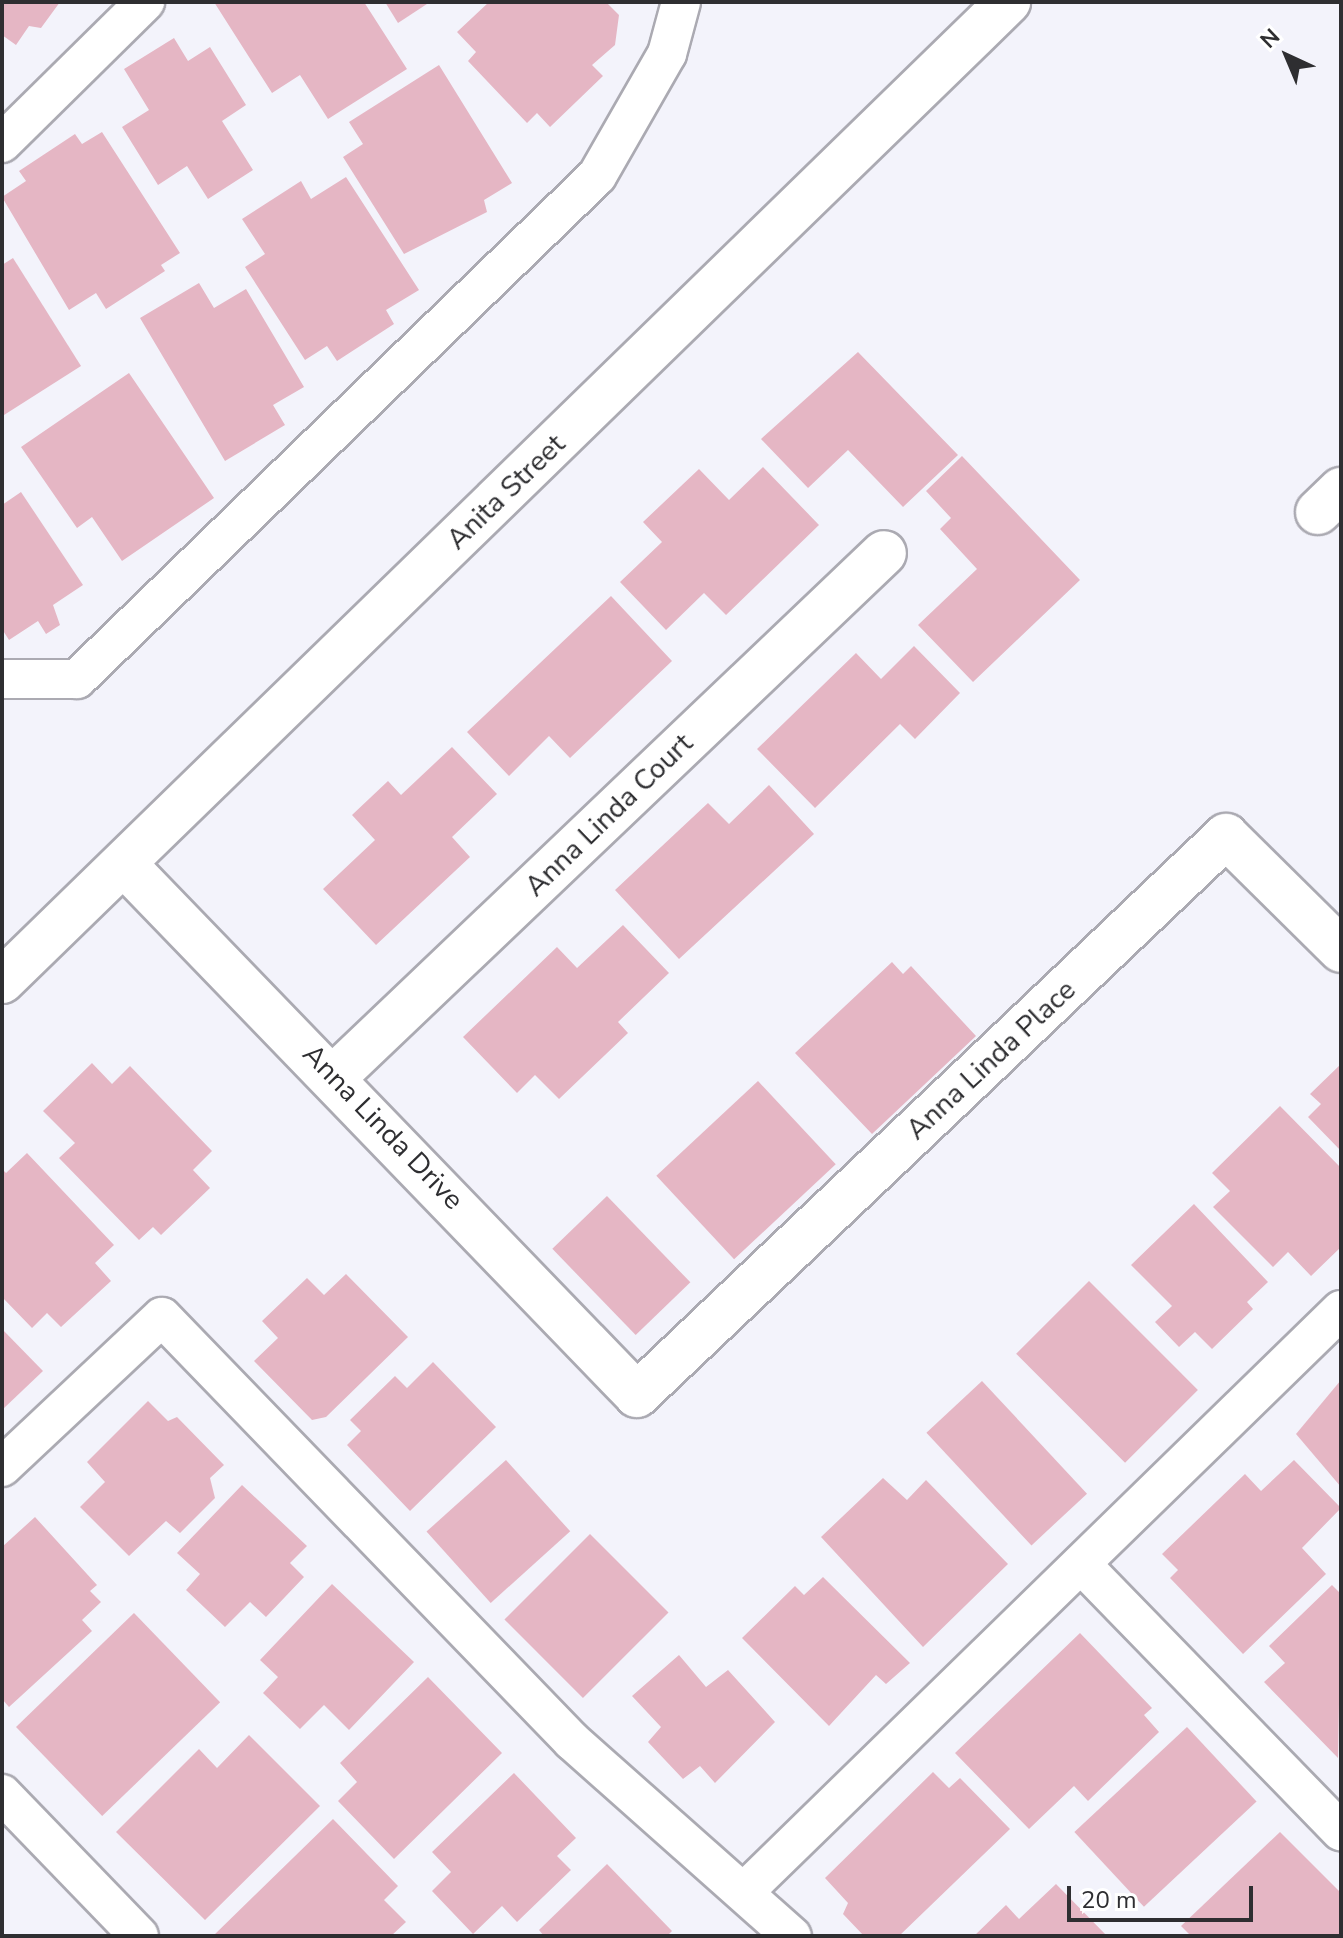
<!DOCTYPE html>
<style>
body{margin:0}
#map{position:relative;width:1343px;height:1938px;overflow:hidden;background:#f3f3fb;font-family:"Nunito Sans",sans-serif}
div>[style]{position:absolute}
.building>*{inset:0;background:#e5b6c4;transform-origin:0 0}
.roads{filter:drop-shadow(2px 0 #abaab2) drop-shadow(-2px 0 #abaab2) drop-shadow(0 2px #abaab2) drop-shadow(0 -2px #abaab2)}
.service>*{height:38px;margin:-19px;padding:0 19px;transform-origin:19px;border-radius:19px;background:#fff}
.minor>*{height:44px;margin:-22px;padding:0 22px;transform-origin:22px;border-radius:22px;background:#fff}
.tertiary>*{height:44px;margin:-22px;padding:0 22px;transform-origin:22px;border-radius:22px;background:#fff}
span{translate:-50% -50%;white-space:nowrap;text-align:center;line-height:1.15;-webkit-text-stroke:7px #fff;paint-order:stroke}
.street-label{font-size:28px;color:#2e2e31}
.frame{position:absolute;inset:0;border:4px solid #2e2e31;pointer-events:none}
.north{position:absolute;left:1247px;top:16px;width:80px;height:80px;-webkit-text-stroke:6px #fff;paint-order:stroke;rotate:316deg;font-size:22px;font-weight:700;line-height:32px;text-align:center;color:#2e2e31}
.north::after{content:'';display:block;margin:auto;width:28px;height:36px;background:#2e2e31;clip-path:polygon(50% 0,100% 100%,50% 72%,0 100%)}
.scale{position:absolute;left:1067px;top:1886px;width:186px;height:36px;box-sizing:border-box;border:4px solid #2e2e31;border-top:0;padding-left:10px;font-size:24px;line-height:28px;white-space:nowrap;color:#2e2e31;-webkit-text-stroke:6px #fff;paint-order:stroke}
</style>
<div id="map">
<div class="building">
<i style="clip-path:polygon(2px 2px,60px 2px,41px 28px,29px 26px,16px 45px,2px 35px)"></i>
<i style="clip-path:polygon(214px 2px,364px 2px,407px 69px,328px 119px,300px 75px,272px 93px)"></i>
<i style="clip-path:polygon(385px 2px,430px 2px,398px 23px)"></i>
<i style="clip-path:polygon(489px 2px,606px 2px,619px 15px,615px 45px,592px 65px,603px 76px,550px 127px,537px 113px,527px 123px,468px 61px,476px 52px,457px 32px)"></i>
<i style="clip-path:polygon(174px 38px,188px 61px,210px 47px,246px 105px,222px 121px,253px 170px,208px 199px,187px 166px,158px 185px,122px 127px,149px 110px,124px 69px)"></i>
<i style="clip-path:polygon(439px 65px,512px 183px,484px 200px,487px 212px,404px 254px,343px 157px,363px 144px,349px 122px)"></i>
<i style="clip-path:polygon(102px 132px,180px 253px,161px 265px,165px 271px,106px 309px,96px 293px,69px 310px,2px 197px,26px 181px,19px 171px,75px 134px,82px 144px)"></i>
<i style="clip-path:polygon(346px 177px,419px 290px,386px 310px,394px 324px,337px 361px,327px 346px,305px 360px,245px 267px,265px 254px,242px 219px,301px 181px,311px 199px)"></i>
<i style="clip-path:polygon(13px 258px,81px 366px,4px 415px,2px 265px)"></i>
<i style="clip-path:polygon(199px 283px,214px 308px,246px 289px,304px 387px,273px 405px,285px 425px,225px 461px,140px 318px)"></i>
<i style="clip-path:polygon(858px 352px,958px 455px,903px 507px,848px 450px,808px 488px,761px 439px)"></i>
<i style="clip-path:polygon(129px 373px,214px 498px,122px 561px,92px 517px,77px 528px,21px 447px)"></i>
<i style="clip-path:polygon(962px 456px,1080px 580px,973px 682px,918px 625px,977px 569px,940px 529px,951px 518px,926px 491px)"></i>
<i style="clip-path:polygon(763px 467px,819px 525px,726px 615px,704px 593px,666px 630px,620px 582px,662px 542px,643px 522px,699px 469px,729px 500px)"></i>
<i style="clip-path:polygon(21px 492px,83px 585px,53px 605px,60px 625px,46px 634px,38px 621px,9px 640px,2px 629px,2px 505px)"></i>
<i style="clip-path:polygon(611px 596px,672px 661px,570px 758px,549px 736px,509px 776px,467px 732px)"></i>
<i style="clip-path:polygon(914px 646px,960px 693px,915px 739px,900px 724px,815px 808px,757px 749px,856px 653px,881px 679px)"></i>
<i style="clip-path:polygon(452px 747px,497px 794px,452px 837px,470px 857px,376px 945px,323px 889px,375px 840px,352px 815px,388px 781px,401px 795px)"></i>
<i style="clip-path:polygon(769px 785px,814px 834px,679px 959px,615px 890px,708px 803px,729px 824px)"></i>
<i style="clip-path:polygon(623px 925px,669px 973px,618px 1022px,628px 1033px,559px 1099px,535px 1075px,517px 1093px,463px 1037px,557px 947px,577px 968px)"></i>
<i style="clip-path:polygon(892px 962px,903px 974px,911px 966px,976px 1036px,872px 1134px,795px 1053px)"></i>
<i style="clip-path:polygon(92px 1063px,112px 1084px,130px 1066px,212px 1151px,193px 1170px,210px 1188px,161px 1235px,153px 1227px,139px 1240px,59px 1158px,75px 1143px,43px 1111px)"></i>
<i style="clip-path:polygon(1341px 1064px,1341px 1151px,1308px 1117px,1321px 1104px,1310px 1094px)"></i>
<i style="left:758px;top:1081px;width:114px;height:139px;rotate:47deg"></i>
<i style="clip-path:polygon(1280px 1106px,1341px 1168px,1341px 1247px,1311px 1276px,1288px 1252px,1273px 1267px,1213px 1207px,1230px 1191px,1212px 1173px)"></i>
<i style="clip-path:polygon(27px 1153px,114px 1245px,95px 1263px,111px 1281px,61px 1327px,47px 1313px,32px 1328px,2px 1297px,2px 1169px,6px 1173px)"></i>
<i style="left:607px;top:1196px;width:120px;height:76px;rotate:46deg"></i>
<i style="clip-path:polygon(1194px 1204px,1268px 1282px,1247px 1302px,1253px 1309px,1212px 1349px,1195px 1332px,1179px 1347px,1155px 1322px,1172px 1306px,1131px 1265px)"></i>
<i style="clip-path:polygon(346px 1274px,408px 1337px,326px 1417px,312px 1420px,254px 1361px,278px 1338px,262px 1321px,307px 1278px,324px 1295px)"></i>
<i style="left:1089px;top:1281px;width:154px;height:103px;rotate:45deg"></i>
<i style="clip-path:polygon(2px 1329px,43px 1371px,2px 1410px)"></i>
<i style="clip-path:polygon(433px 1362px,496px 1427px,410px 1511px,347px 1445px,361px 1431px,350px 1420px,395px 1376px,407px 1388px)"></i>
<i style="clip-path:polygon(1341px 1380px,1341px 1487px,1296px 1434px)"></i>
<i style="left:982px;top:1381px;width:154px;height:76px;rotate:47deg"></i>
<i style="clip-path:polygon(148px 1401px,168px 1421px,177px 1417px,224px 1465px,210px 1478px,215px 1498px,180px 1533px,166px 1521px,129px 1556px,80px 1507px,105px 1482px,87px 1462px)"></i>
<i style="left:506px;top:1460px;width:96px;height:107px;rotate:48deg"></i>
<i style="clip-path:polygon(1294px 1460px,1341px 1508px,1302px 1548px,1326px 1574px,1243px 1654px,1170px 1578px,1178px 1570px,1162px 1554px,1245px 1474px,1261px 1491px)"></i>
<i style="clip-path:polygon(883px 1478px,907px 1500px,926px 1480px,1008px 1564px,923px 1647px,821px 1537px)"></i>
<i style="clip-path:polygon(242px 1485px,307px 1546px,290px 1563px,304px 1577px,266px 1617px,250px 1602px,225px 1627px,186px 1590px,200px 1574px,177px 1553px)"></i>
<i style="clip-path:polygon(35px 1517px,97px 1585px,90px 1591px,101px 1602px,82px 1620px,92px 1631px,9px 1707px,2px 1699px,2px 1547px)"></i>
<i style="left:590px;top:1534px;width:111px;height:121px;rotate:45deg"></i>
<i style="clip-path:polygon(823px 1577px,910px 1663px,886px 1684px,876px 1675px,829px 1726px,742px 1638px,795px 1586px,804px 1595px)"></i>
<i style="clip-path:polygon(332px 1584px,414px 1662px,349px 1730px,324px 1705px,300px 1729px,263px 1693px,278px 1677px,260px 1660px)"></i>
<i style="clip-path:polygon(1332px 1585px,1341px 1594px,1338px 1758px,1264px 1682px,1285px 1663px,1269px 1646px)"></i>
<i style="left:134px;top:1613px;width:124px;height:164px;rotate:46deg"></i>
<i style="clip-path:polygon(1080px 1633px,1152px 1708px,1144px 1715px,1159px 1732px,1088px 1801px,1074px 1786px,1029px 1829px,955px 1753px)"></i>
<i style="clip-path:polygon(679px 1655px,706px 1687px,728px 1670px,775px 1722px,715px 1783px,700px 1766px,683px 1779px,648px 1742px,661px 1727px,632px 1696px)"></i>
<i style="clip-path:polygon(428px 1677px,502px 1753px,394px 1859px,338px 1801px,357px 1782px,340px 1763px)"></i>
<i style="left:1187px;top:1727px;width:102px;height:154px;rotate:47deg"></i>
<i style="clip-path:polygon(249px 1735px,320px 1806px,205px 1920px,116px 1832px,199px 1749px,217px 1768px)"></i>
<i style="clip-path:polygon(933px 1772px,949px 1788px,960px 1778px,1010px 1829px,899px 1936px,864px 1936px,843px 1914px,848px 1903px,825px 1878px)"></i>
<i style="clip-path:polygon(514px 1773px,576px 1838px,557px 1856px,571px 1870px,517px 1922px,502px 1906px,473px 1934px,432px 1891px,451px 1872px,432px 1852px)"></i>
<i style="clip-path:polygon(333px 1819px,398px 1886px,384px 1900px,406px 1922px,391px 1936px,213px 1936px)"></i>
<i style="clip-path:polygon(1280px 1832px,1341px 1893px,1341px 1936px,1191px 1936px,1181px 1926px)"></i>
<i style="clip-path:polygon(607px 1864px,672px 1931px,667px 1936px,544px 1936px,539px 1930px)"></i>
<i style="clip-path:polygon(1056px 1884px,1107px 1936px,974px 1936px,1006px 1905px,1019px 1919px)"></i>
</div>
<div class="roads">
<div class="service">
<i style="left:2px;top:143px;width:201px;rotate:-44.6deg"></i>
<i style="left:2px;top:679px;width:75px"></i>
<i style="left:77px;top:679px;width:723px;rotate:-44.05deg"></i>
<i style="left:597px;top:176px;width:141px;rotate:-60.2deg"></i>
<i style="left:667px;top:54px;width:54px;rotate:-74.9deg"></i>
<i style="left:2px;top:1467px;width:219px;rotate:-43.2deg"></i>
<i style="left:162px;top:1317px;width:590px;rotate:45.96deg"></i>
<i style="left:572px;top:1741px;width:294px;rotate:41.6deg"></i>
<i style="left:1081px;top:1564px;width:373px;rotate:45.8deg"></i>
<i style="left:2px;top:1794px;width:197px;rotate:46deg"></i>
<i style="left:746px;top:1890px;width:831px;rotate:-44.27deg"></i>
</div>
<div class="minor">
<i style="left:1318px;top:512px;width:32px;rotate:-44deg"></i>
<i style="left:124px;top:864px;width:738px;rotate:45.99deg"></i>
<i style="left:637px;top:1395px;width:812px;rotate:-43.5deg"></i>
<i style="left:1226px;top:836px;width:162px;rotate:44.7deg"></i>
<i style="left:335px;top:1076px;width:758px;rotate:-43.61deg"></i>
</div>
<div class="tertiary">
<i style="left:2px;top:981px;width:1404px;rotate:-44.22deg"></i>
</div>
</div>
<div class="street-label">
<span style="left:506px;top:492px;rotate:-44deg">Anita Street</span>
<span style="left:609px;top:815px;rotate:-44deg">Anna Linda Court</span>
<span style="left:991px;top:1060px;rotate:-43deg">Anna Linda Place</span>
<span style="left:383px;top:1127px;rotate:46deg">Anna Linda Drive</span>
</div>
<div class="frame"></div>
<div class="north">N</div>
<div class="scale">20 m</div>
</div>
